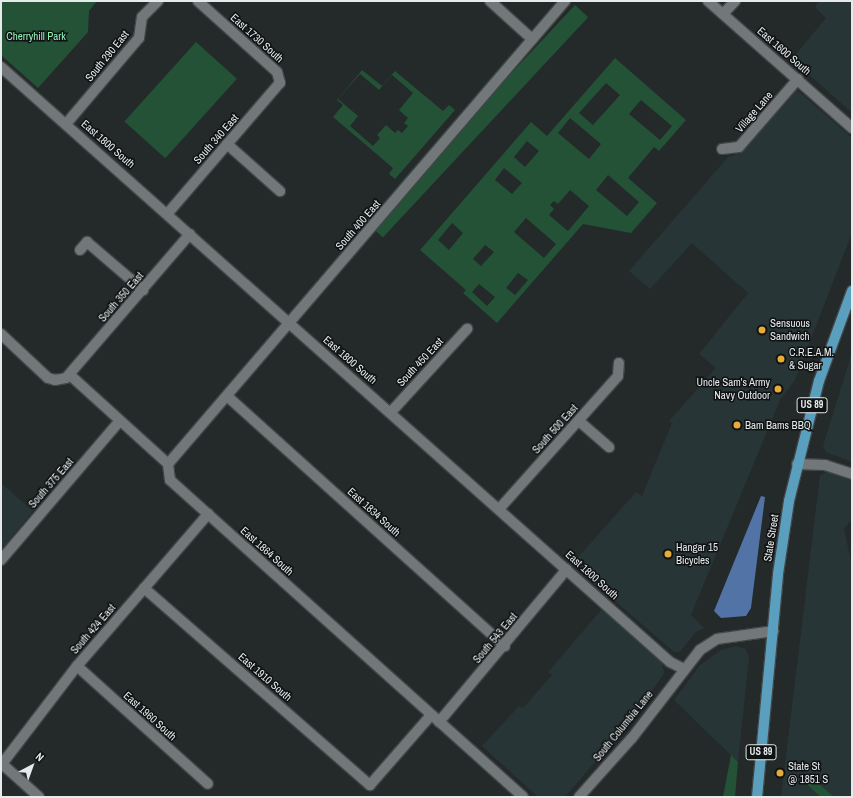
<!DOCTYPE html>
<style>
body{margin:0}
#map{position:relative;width:853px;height:798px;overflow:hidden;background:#24292a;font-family:"Archivo Narrow",sans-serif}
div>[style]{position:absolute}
.built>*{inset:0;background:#273537}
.green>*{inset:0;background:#245237;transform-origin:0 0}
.water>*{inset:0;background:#5173a5}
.roads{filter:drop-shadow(1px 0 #414647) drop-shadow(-1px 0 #414647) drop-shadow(0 1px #414647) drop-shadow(0 -1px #414647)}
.minor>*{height:10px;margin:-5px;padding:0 5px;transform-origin:5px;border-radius:5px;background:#727879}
.tertiary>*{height:10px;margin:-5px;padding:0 5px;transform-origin:5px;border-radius:5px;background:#727879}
.secondary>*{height:10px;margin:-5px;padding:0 5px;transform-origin:5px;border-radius:5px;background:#727879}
.primary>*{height:10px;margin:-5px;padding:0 5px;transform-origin:5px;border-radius:5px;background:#5b9fbf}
.dots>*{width:11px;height:11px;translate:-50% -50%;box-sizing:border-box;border:2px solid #0f1112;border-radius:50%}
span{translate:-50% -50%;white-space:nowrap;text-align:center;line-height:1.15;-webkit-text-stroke:3px #0f1112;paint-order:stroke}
.shield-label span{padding:1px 3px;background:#0f1112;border:1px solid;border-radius:3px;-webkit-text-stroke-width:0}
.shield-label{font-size:10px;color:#e6eaea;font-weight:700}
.park-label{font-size:11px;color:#94f0b8}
.street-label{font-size:11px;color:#e6eaea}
.poi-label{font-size:11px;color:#e6eaea}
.left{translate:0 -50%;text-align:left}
.right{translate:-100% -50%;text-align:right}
.frame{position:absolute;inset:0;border:2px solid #e6eaea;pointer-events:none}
.north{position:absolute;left:12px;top:746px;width:40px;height:40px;-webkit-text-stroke:3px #0f1112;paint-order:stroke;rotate:41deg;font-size:11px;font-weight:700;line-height:16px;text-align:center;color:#e6eaea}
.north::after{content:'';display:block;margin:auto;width:14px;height:18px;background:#e6eaea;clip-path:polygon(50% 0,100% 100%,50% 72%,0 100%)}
</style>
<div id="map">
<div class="built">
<i style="clip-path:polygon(819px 1px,852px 1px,852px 113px,792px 59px,826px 18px,815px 7px)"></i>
<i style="clip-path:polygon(796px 89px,852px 138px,852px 233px,795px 380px,780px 400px,691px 615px,704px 628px,696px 632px,680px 652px,674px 652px,572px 564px,636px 492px,642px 496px,672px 423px,669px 421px,716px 368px,699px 354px,748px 293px,692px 243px,650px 289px,629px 271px,728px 157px,741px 153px)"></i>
<i style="clip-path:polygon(852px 352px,852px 462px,826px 452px,823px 446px)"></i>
<i style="clip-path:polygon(828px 472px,852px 481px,852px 519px,844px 529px,852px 566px,852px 797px,834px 797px,808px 774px,803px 780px,822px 797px,781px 797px,820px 475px)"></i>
<i style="clip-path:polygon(1px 483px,33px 511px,1px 550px)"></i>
<i style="clip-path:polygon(602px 609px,662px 662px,664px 674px,625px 727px,565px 797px,538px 797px,482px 746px,519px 706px,523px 708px,552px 675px,548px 672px)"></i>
<i style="clip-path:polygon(736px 646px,746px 649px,749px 657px,738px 762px,674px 700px,700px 665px,721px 650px)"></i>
</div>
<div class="green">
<i style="clip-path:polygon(1px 1px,97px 1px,89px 11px,88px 32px,38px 88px,1px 55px)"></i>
<i style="left:575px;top:5px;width:18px;height:301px;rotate:43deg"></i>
<i style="left:196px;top:42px;width:55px;height:107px;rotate:42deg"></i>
<i style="clip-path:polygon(evenodd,615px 58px,686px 120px,659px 151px,654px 147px,628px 178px,657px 203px,631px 233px,583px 224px,497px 323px,463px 293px,466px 290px,420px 250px,531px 122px,547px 136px,615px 58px,606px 83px,620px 95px,593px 125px,579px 113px,606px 83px,615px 58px,641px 100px,672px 126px,660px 140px,629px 114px,641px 100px,615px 58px,570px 118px,601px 144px,589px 159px,558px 133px,570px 118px,615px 58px,527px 141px,539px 151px,525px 167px,514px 157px,527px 141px,615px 58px,504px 168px,522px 183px,512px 194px,495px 180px,504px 168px,615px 58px,608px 175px,639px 202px,627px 216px,596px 190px,608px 175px,615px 58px,570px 190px,589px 206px,568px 231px,549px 215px,554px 209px,550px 205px,554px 201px,558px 204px,570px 190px,615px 58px,526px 218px,556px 244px,544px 258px,514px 232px,526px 218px,615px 58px,452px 223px,463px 233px,449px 250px,438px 240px,452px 223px,615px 58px,485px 245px,494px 252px,481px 266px,473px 259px,485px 245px,615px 58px,518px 273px,528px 280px,515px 295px,506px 288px,518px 273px,615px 58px,479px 284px,495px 297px,487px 306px,472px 292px,479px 284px)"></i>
<i style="clip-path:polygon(evenodd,362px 70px,382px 86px,395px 71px,443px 111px,449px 105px,455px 110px,395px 179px,389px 174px,393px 168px,333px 117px,343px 105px,337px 100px,362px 70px,360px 74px,379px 90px,392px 75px,413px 93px,399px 110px,408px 118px,404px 123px,408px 126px,402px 133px,398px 130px,395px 133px,386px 125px,377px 135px,380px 138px,373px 146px,350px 126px,358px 116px,338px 99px,360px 74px)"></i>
<i style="clip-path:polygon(731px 755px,738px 762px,735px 797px,723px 797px)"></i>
<i style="clip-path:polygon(808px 774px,834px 797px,821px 797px,803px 781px)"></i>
</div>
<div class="water">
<i style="clip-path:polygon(761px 496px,765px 497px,751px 608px,746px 616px,721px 618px,714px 611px)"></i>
</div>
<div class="roads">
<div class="minor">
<i style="left:490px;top:1px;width:57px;rotate:42.1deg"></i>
<i style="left:723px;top:14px;width:18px;rotate:-47deg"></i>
<i style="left:1px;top:67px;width:895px;rotate:41.65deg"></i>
<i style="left:670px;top:662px;width:16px;rotate:27deg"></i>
<i style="left:66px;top:124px;width:113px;rotate:-49.7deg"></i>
<i style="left:139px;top:38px;width:21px;rotate:-82deg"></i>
<i style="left:142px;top:17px;width:23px;rotate:-45deg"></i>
<i style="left:227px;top:144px;width:71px;rotate:41.6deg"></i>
<i style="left:722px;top:149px;width:17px;rotate:-7deg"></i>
<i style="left:739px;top:147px;width:90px;rotate:-49.1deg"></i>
<i style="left:168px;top:213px;width:172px;rotate:-49.3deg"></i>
<i style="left:280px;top:83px;width:11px;rotate:-105deg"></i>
<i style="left:277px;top:72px;width:106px;rotate:-138.1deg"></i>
<i style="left:80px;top:250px;width:11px;rotate:-49deg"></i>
<i style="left:87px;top:242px;width:74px;rotate:40.6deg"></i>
<i style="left:1px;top:334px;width:64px;rotate:43.1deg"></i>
<i style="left:48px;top:378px;width:7px;rotate:16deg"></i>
<i style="left:55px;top:380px;width:11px;rotate:-10deg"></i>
<i style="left:66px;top:378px;width:190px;rotate:-49.3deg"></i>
<i style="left:70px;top:375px;width:132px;rotate:42.2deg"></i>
<i style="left:168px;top:464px;width:16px;rotate:83deg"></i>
<i style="left:170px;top:480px;width:474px;rotate:41.9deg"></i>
<i style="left:227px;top:396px;width:374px;rotate:42deg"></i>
<i style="left:391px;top:412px;width:113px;rotate:-47.5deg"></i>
<i style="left:579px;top:421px;width:40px;rotate:41deg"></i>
<i style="left:500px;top:508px;width:177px;rotate:-48.2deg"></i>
<i style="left:618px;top:376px;width:13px;rotate:-86deg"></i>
<i style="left:1px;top:560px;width:182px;rotate:-49.5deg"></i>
<i style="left:144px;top:588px;width:300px;rotate:41.1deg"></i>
<i style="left:370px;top:785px;width:93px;rotate:-48.9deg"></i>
<i style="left:77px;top:666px;width:176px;rotate:42deg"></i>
<i style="left:439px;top:722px;width:199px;rotate:-50.1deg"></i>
<i style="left:2px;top:764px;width:123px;rotate:-52.6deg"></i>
<i style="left:77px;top:666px;width:201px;rotate:-49.2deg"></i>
</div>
<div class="tertiary">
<i style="left:708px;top:1px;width:192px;rotate:41.4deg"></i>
<i style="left:168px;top:464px;width:610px;rotate:-49.39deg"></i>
<i style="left:797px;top:464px;width:28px;rotate:2deg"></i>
<i style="left:825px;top:465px;width:28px;rotate:18deg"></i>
<i style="left:1px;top:763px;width:51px;rotate:41.8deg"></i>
</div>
<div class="secondary">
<i style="left:579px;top:797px;width:79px;rotate:-48.1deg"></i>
<i style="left:632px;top:738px;width:111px;rotate:-52.3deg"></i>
<i style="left:700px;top:650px;width:20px;rotate:-33deg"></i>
<i style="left:717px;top:639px;width:57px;rotate:-8.1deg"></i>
</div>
<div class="primary">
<i style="left:757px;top:797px;width:224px;rotate:-84.6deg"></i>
<i style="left:778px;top:574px;width:74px;rotate:-81.4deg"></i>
<i style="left:789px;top:501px;width:124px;rotate:-76deg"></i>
<i style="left:819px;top:381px;width:96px;rotate:-69.9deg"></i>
</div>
</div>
<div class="dots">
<i style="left:762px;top:330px;background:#e8ab37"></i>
<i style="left:781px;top:359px;background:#e8ab37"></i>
<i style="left:778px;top:389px;background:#e8ab37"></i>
<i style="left:737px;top:425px;background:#e8ab37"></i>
<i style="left:668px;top:554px;background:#e8ab37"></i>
<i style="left:780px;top:773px;background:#e8ab37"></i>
</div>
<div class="shield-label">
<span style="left:812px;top:405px">US 89</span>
<span style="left:761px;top:752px">US 89</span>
</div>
<div class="park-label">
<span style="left:36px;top:36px">Cherryhill Park</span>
</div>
<div class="street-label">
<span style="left:257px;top:38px;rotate:42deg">East 1730 South</span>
<span style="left:784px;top:51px;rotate:41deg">East 1600 South</span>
<span style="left:107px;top:56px;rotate:-51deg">South 290 East</span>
<span style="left:754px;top:112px;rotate:-49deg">Village Lane</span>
<span style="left:216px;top:139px;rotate:-49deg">South 340 East</span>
<span style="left:108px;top:144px;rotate:41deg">East 1800 South</span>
<span style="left:358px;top:225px;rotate:-49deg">South 400 East</span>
<span style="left:121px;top:297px;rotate:-49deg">South 350 East</span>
<span style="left:350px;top:360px;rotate:41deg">East 1800 South</span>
<span style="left:420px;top:362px;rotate:-47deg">South 450 East</span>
<span style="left:555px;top:429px;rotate:-48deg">South 500 East</span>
<span style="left:51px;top:483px;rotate:-49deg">South 375 East</span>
<span style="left:374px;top:512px;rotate:42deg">East 1834 South</span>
<span style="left:771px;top:538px;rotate:-81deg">State Street</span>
<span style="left:267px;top:551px;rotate:42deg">East 1864 South</span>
<span style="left:592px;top:575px;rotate:42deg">East 1800 South</span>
<span style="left:93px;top:629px;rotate:-49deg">South 424 East</span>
<span style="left:495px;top:638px;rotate:-50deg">South 543 East</span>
<span style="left:265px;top:677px;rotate:41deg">East 1910 South</span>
<span style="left:150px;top:716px;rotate:42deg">East 1960 South</span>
<span style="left:623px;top:726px;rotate:-51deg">South Columbia Lane</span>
</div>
<div class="poi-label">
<span class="left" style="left:770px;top:330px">Sensuous<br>Sandwich</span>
<span class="left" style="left:789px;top:359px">C.R.E.A.M.<br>&amp; Sugar</span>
<span class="right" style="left:770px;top:389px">Uncle Sam's Army<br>Navy Outdoor</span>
<span class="left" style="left:745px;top:425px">Bam Bams BBQ</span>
<span class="left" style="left:676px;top:554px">Hangar 15<br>Bicycles</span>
<span class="left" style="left:788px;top:773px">State St<br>@ 1851 S</span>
</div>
<div class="frame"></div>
<div class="north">N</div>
</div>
